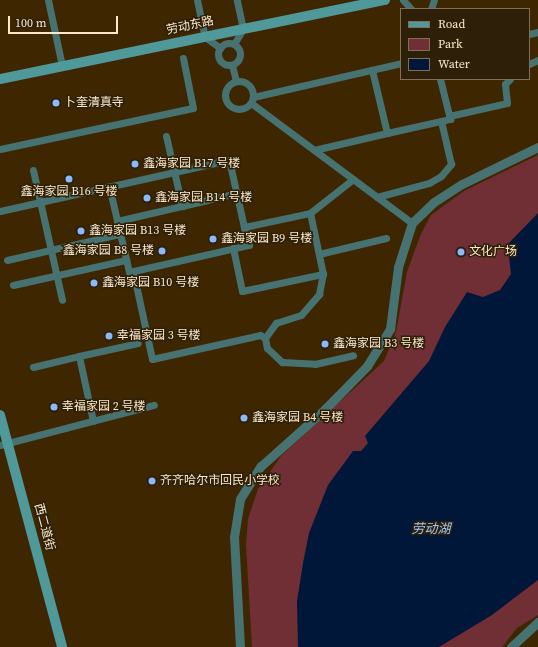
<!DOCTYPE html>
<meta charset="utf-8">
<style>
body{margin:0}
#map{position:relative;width:538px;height:647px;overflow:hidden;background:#3e2700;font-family:"Source Serif 4","Noto Sans SC",serif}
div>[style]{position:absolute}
.green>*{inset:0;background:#702f35}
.water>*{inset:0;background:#001739}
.minor>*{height:7px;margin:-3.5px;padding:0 3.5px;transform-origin:3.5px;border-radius:3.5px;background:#477272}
.minor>.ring{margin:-3.5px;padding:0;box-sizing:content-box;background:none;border:7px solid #477272;border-radius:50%}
.tertiary>*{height:9px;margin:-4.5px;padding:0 4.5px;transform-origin:4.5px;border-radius:4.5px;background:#477272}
.secondary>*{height:10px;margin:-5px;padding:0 5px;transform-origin:5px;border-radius:5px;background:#50999a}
.dots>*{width:11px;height:11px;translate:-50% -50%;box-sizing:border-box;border:2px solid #2e2008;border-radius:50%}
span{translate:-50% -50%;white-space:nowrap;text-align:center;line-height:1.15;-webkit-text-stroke:3px #2e2008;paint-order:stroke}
.street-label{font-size:12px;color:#fde9cd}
.poi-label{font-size:12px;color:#fde9cd}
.left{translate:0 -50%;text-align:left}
.right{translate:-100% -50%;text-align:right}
.water-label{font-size:13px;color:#9ac4fd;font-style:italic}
.legend{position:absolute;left:400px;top:8px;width:130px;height:72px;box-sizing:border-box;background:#2e2008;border:1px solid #817057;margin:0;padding:5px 7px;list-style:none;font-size:12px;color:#fde9cd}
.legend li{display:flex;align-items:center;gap:8px;height:20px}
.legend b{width:20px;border:1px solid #817057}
.scale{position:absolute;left:8px;top:16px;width:110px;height:18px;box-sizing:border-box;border:2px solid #fde9cd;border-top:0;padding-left:5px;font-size:12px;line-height:14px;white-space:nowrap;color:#fde9cd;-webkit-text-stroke:3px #2e2008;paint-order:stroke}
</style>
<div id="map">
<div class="green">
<i style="clip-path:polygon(538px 155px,538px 615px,517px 628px,502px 647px,252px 647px,246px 545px,248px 519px,258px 489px,281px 456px,384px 361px,396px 332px,407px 272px,420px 236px,431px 215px,464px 191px)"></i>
</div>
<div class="water">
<i style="clip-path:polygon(538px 213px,538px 580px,492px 615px,439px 647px,298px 647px,297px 601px,303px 563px,309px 533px,328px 485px,353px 451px,361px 451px,368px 443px,365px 436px,429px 361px,445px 327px,467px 292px,483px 297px,500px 290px,511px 274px,509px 257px,505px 247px)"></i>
</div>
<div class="minor">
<i style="left:48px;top:0;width:67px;rotate:78deg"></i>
<i style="left:197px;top:0;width:38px;rotate:78deg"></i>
<i style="left:205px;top:37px;width:19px;rotate:36deg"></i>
<i style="left:403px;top:0;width:12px;rotate:48deg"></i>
<i style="left:431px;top:9px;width:9px;rotate:-72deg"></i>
<i style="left:529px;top:34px;width:9px;rotate:-13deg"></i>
<i class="ring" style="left:218px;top:43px;width:15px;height:15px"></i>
<i style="left:234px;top:44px;width:17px;rotate:-59deg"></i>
<i style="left:243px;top:29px;width:30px;rotate:-102deg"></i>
<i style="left:529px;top:64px;width:10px;rotate:-24deg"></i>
<i style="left:232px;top:65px;width:16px;rotate:76deg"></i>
<i class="ring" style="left:225px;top:81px;width:21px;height:21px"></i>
<i style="left:253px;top:97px;width:152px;rotate:-12.9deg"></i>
<i style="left:251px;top:103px;width:201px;rotate:36.7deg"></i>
<i style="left:449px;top:116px;width:59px;rotate:-12.6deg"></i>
<i style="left:507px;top:103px;width:19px;rotate:-96deg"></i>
<i style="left:505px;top:84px;width:7px;rotate:-45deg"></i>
<i style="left:387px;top:133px;width:65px;rotate:-12.5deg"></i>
<i style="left:450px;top:119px;width:41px;rotate:-104deg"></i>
<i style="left:166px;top:136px;width:72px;rotate:77.1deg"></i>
<i style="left:182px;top:206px;width:57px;rotate:-13.3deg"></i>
<i style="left:0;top:149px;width:197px;rotate:-12deg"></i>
<i style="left:193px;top:108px;width:51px;rotate:-101.3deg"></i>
<i style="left:314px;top:150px;width:75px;rotate:-13.1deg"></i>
<i style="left:387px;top:133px;width:65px;rotate:-103.4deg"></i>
<i style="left:33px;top:170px;width:133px;rotate:77.4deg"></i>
<i style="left:109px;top:186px;width:88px;rotate:76.9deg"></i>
<i style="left:129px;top:272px;width:123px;rotate:-12.7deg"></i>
<i style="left:249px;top:245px;width:19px;rotate:-106deg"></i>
<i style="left:377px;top:197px;width:54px;rotate:-15.1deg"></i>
<i style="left:429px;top:183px;width:14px;rotate:-30deg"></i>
<i style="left:441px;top:176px;width:16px;rotate:-50deg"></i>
<i style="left:451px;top:164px;width:44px;rotate:-103.1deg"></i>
<i style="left:0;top:211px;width:235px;rotate:-12.6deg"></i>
<i style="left:229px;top:160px;width:69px;rotate:77.4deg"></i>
<i style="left:244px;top:227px;width:67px;rotate:-12deg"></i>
<i style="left:310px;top:213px;width:55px;rotate:-38.3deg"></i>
<i style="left:117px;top:221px;width:67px;rotate:-13deg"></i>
<i style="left:233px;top:248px;width:44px;rotate:78.2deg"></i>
<i style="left:242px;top:291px;width:83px;rotate:-11.9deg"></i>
<i style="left:323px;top:274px;width:62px;rotate:-102deg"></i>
<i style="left:319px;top:254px;width:69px;rotate:-13.4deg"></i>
<i style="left:7px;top:260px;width:116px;rotate:-13deg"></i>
<i style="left:133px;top:271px;width:90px;rotate:77.8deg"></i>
<i style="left:152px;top:359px;width:111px;rotate:-12.5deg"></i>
<i style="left:260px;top:335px;width:6px;rotate:31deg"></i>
<i style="left:265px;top:338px;width:19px;rotate:-54deg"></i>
<i style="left:276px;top:323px;width:26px;rotate:-18deg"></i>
<i style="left:301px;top:315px;width:28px;rotate:-49deg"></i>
<i style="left:319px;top:294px;width:20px;rotate:-79deg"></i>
<i style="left:13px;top:285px;width:116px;rotate:-12.5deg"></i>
<i style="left:265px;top:338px;width:10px;rotate:79deg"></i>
<i style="left:267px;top:348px;width:21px;rotate:43deg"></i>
<i style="left:282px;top:362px;width:33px;rotate:3deg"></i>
<i style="left:315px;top:364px;width:39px;rotate:-13deg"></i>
<i style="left:33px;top:367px;width:47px;rotate:-13.4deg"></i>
<i style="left:93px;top:421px;width:66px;rotate:-102.2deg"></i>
<i style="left:79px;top:356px;width:60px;rotate:-12.4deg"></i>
<i style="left:0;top:445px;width:159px;rotate:-14.6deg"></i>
</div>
<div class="tertiary">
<i style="left:240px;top:647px;width:110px;rotate:-93.1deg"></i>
<i style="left:234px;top:537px;width:38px;rotate:-81deg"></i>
<i style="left:240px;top:499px;width:39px;rotate:-58deg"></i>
<i style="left:261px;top:466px;width:87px;rotate:-41.7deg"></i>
<i style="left:326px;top:408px;width:59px;rotate:-45.7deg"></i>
<i style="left:367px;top:366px;width:44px;rotate:-58.1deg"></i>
<i style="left:390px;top:329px;width:63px;rotate:-82.6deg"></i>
<i style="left:398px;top:267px;width:46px;rotate:-72.3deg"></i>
<i style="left:412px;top:223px;width:30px;rotate:-44deg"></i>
<i style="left:434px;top:202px;width:33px;rotate:-33deg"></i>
<i style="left:462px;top:184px;width:85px;rotate:-26deg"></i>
<i style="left:511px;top:647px;width:37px;rotate:-43deg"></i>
</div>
<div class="secondary">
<i style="left:0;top:79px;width:393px;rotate:-11.6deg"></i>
<i style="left:0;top:415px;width:240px;rotate:75deg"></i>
</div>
<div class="dots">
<i style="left:56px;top:103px;background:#8abafc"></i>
<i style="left:135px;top:164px;background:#8abafc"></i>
<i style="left:69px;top:179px;background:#8abafc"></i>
<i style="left:147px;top:198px;background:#8abafc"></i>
<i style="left:81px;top:231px;background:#8abafc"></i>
<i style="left:213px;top:239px;background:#8abafc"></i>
<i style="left:162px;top:251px;background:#8abafc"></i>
<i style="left:461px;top:252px;background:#8abafc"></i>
<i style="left:94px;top:283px;background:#8abafc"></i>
<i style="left:109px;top:336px;background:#8abafc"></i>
<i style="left:325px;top:344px;background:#8abafc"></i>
<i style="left:54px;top:407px;background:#8abafc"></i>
<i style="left:244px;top:418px;background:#8abafc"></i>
<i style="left:152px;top:481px;background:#8abafc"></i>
</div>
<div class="street-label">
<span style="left:190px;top:26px;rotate:-12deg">劳动东路</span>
<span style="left:44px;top:527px;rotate:75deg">西二道街</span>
</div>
<div class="poi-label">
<span class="left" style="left:64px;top:103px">卜奎清真寺</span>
<span class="left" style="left:143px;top:164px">鑫海家园 B17 号楼</span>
<span style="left:69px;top:192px">鑫海家园 B16 号楼</span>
<span class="left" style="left:155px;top:198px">鑫海家园 B14 号楼</span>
<span class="left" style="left:89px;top:231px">鑫海家园 B13 号楼</span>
<span class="left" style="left:221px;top:239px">鑫海家园 B9 号楼</span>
<span class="right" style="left:154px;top:251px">鑫海家园 B8 号楼</span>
<span class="left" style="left:469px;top:252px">文化广场</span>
<span class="left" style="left:102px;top:283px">鑫海家园 B10 号楼</span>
<span class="left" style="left:117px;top:336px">幸福家园 3 号楼</span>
<span class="left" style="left:333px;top:344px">鑫海家园 B3 号楼</span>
<span class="left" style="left:62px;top:407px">幸福家园 2 号楼</span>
<span class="left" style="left:252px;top:418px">鑫海家园 B4 号楼</span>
<span class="left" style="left:160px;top:481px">齐齐哈尔市回民小学校</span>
</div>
<div class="water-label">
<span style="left:431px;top:529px">劳动湖</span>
</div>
<ul class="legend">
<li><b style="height:5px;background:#50999a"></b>Road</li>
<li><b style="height:11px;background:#702f35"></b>Park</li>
<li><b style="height:11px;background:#001739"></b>Water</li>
</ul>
<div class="scale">100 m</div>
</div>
